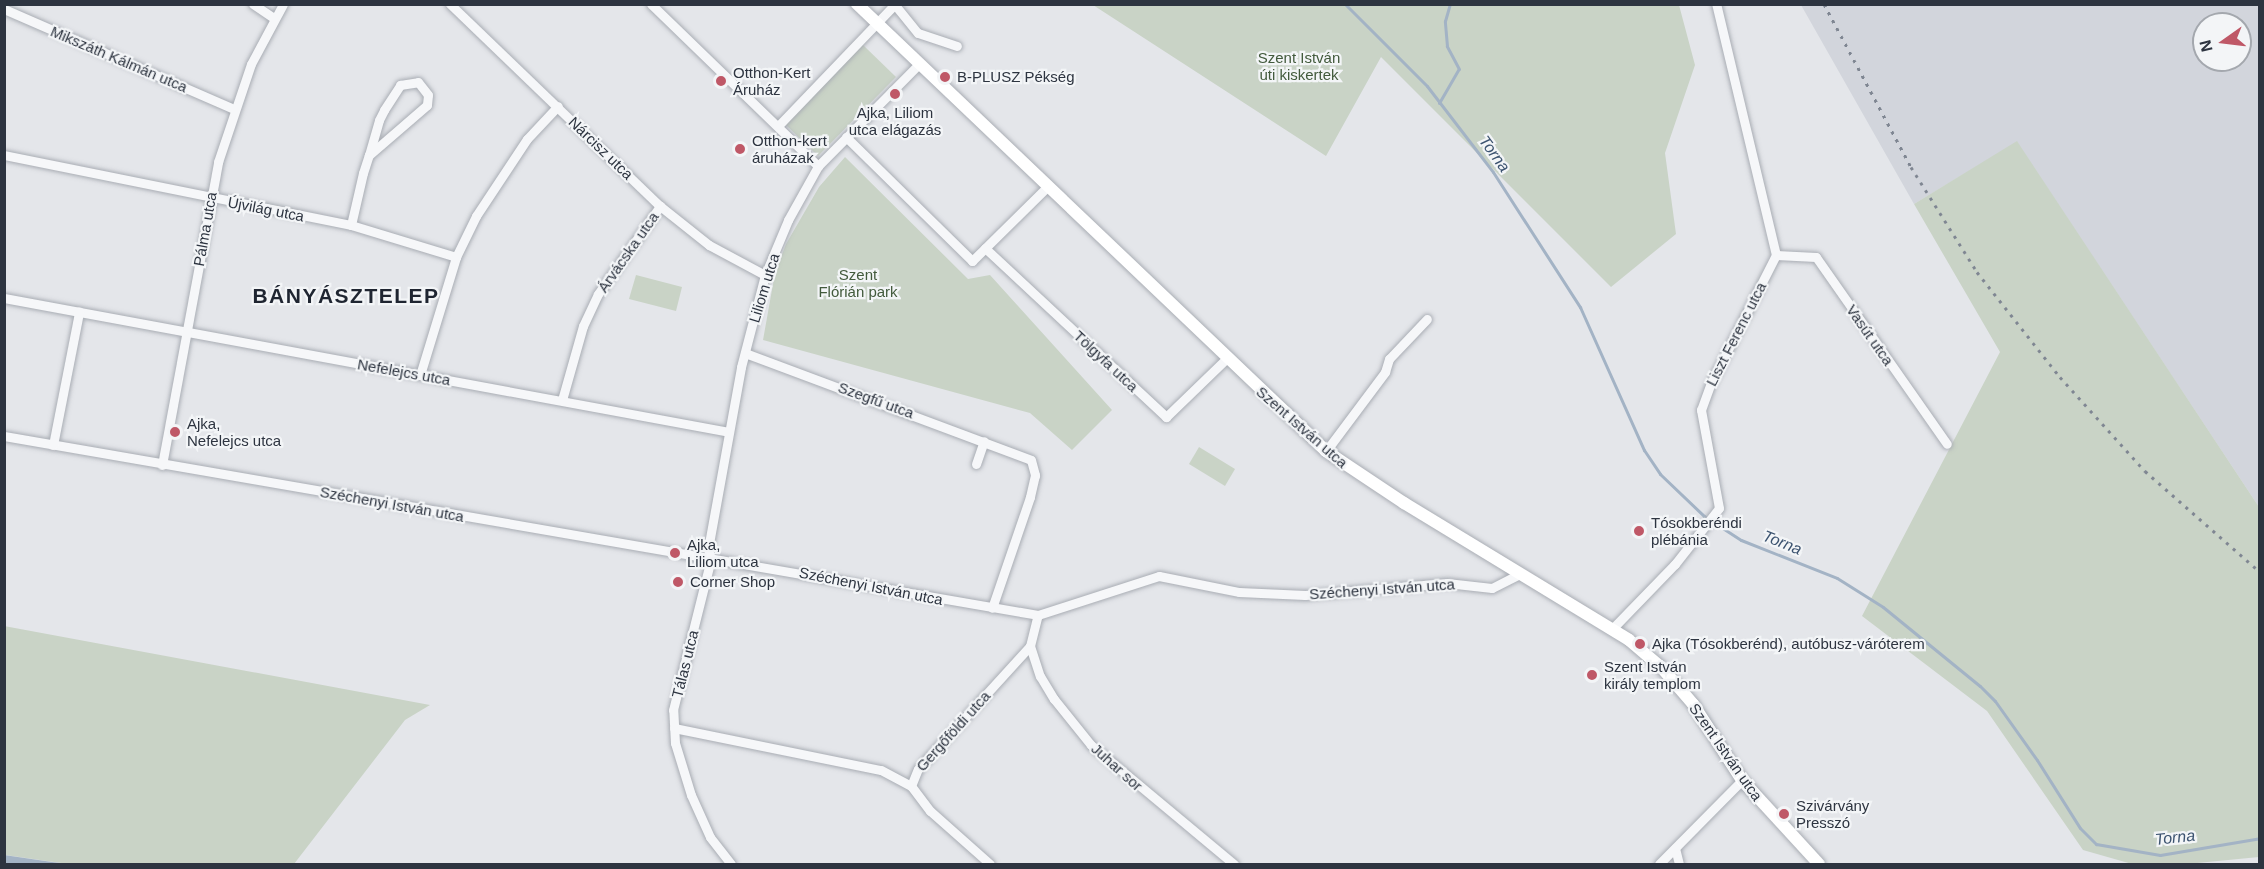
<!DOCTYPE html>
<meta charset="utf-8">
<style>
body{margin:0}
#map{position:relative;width:2264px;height:869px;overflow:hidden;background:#e4e6ea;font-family:Helvetica,sans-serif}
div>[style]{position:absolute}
.built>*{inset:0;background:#d2d5dc}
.green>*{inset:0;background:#c9d3c6}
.water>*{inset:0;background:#a3b3c5}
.stream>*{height:3px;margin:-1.5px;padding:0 1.5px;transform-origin:1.5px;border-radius:1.5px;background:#a3b3c5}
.roads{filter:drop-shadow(0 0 2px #a9adb4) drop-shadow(0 0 2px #a9adb4)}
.minor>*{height:9px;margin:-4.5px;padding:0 4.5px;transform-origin:4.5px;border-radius:4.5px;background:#f6f7f9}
.secondary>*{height:12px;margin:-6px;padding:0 6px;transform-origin:6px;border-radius:6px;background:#fff}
.rail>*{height:3px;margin-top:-1.5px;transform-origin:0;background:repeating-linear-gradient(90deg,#7f8692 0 3px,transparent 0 9px)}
.dots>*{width:16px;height:16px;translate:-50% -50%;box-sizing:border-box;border:3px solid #f3f5f7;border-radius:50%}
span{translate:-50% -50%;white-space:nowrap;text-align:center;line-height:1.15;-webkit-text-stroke:4.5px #f3f5f7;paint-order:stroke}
.park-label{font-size:15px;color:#425a3c}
.street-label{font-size:15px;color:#2d3440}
.poi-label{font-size:15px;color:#2d3440}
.left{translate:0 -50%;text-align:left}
.water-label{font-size:16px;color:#3c5370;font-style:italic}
.district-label{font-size:21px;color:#1f2531;font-weight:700;letter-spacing:1.5px}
.frame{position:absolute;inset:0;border:6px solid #2d3440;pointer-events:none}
.north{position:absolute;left:2192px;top:12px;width:60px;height:60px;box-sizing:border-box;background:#f3f5f7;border:2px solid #a4a8ae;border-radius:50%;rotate:256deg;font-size:16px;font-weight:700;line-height:24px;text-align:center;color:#2d3440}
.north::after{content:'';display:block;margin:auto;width:21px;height:27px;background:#bf5867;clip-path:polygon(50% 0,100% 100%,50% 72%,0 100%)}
</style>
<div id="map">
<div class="built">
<div style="clip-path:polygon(evenodd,1801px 5px,2259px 5px,2259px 507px,2017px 142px,1914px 204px,1801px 5px,2204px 24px,2240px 24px,2240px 60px,2204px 60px,2204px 24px)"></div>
</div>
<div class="green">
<div style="clip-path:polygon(1093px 5px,1679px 5px,1695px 65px,1665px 153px,1676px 234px,1611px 287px,1381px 57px,1326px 156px)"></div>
<div style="clip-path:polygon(862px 44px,896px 77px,818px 156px,785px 124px)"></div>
<div style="clip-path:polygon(2017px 141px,2259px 507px,2259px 857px,2187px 864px,2132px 864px,2083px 850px,1987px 711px,1862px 616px,2000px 352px,1914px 204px)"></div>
<div style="clip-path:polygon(845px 157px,968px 279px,990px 275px,1112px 410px,1072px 450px,1030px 413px,763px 340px,775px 273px,786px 244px,819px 187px)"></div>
<div style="clip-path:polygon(636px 275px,682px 287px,676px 311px,629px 299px)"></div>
<div style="clip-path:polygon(1199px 447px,1235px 469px,1225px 486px,1189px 464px)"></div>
<div style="clip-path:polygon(4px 626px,430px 705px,405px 720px,294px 864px,68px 864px,5px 855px)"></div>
</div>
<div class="water">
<div style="clip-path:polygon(4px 855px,52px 862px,68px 864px,5px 864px)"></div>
</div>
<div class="stream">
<div style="left:1345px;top:4px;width:116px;rotate:45deg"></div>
<div style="left:1427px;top:86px;width:108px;rotate:52.5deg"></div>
<div style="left:1493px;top:172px;width:161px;rotate:57.2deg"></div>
<div style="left:1580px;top:307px;width:157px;rotate:65.9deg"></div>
<div style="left:1644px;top:450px;width:29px;rotate:56deg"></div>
<div style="left:1660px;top:474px;width:61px;rotate:43.7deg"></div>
<div style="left:1704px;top:516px;width:44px;rotate:33deg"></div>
<div style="left:1741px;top:540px;width:103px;rotate:21.6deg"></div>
<div style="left:1837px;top:578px;width:54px;rotate:32.2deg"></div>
<div style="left:1883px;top:607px;width:125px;rotate:39.2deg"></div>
<div style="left:1980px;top:686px;width:21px;rotate:45deg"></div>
<div style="left:1995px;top:701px;width:72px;rotate:54.6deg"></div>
<div style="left:2037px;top:760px;width:80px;rotate:57.7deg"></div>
<div style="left:2080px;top:828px;width:23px;rotate:45deg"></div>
<div style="left:2096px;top:844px;width:65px;rotate:9.8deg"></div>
<div style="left:2160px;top:855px;width:101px;rotate:-9.6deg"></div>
<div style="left:1439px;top:103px;width:39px;rotate:-60deg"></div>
<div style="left:1459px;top:69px;width:26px;rotate:-118deg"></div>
<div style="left:1447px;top:46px;width:25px;rotate:-95deg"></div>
<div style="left:1445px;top:21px;width:18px;rotate:-74deg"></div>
</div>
<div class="roads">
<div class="minor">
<div style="left:253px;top:4px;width:25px;rotate:34deg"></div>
<div style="left:450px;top:4px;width:291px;rotate:43.9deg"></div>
<div style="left:660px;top:206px;width:63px;rotate:38.5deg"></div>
<div style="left:709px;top:245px;width:64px;rotate:28.2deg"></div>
<div style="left:651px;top:4px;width:233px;rotate:44.1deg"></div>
<div style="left:895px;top:5px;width:36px;rotate:51deg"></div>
<div style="left:918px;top:33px;width:41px;rotate:18.4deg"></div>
<div style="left:4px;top:9px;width:251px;rotate:23.5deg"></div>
<div style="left:778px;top:126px;width:169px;rotate:-46.2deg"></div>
<div style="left:846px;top:137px;width:177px;rotate:44.5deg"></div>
<div style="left:972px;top:261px;width:105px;rotate:-44.6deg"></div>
<div style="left:4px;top:155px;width:354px;rotate:11.4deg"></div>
<div style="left:351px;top:225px;width:110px;rotate:16.9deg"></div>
<div style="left:351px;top:225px;width:53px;rotate:-77deg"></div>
<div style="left:363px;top:173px;width:19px;rotate:-72deg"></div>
<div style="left:369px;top:155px;width:36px;rotate:-74deg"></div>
<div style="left:379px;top:120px;width:11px;rotate:-63deg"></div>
<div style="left:384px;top:110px;width:30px;rotate:-57deg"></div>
<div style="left:400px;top:85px;width:18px;rotate:-9deg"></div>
<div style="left:418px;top:82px;width:16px;rotate:52deg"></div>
<div style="left:428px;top:95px;width:10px;rotate:96deg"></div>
<div style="left:427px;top:105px;width:77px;rotate:139.2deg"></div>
<div style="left:985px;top:248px;width:248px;rotate:43deg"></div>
<div style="left:1166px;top:417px;width:83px;rotate:-44deg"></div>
<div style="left:1776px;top:255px;width:40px;rotate:2.9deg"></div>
<div style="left:1816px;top:257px;width:228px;rotate:55deg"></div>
<div style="left:4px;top:298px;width:737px;rotate:10.47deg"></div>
<div style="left:745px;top:353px;width:305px;rotate:20.5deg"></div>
<div style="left:1031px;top:460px;width:16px;rotate:75deg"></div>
<div style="left:1035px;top:475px;width:23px;rotate:103deg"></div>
<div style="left:1030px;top:497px;width:117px;rotate:108.9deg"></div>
<div style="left:420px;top:375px;width:123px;rotate:-73deg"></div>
<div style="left:456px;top:257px;width:46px;rotate:-64deg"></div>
<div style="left:476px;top:216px;width:92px;rotate:-56.5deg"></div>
<div style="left:527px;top:139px;width:45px;rotate:-46.8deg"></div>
<div style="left:562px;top:400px;width:77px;rotate:-74.2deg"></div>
<div style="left:583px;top:326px;width:35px;rotate:-65deg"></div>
<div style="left:598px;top:294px;width:108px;rotate:-54.8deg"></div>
<div style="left:4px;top:436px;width:1049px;rotate:9.82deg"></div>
<div style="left:1038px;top:615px;width:127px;rotate:-17.9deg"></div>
<div style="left:1159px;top:576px;width:82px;rotate:11.3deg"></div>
<div style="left:1239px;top:592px;width:66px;rotate:2.6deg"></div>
<div style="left:1305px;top:595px;width:143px;rotate:-4.8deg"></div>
<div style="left:1447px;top:583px;width:45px;rotate:6.3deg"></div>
<div style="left:1492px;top:588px;width:30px;rotate:-27deg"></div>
<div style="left:53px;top:445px;width:136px;rotate:-78.9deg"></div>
<div style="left:1326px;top:451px;width:99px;rotate:-53.2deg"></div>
<div style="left:1385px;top:372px;width:14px;rotate:-73deg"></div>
<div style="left:1389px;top:359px;width:55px;rotate:-46.5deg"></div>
<div style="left:976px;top:464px;width:24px;rotate:-71deg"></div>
<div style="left:162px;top:465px;width:308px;rotate:-79.5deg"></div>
<div style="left:218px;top:162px;width:103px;rotate:-71.4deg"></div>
<div style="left:251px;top:64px;width:68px;rotate:-61.9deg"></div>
<div style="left:1611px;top:630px;width:92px;rotate:-45.9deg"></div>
<div style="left:1675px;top:564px;width:71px;rotate:-51.8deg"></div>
<div style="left:1719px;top:508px;width:100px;rotate:-100.4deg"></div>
<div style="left:1701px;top:410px;width:29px;rotate:-70deg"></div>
<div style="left:1711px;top:383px;width:144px;rotate:-63.1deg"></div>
<div style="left:1776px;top:255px;width:258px;rotate:-103.4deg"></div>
<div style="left:1030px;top:646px;width:32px;rotate:72deg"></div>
<div style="left:1040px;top:676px;width:27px;rotate:59deg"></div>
<div style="left:1054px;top:699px;width:59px;rotate:51.2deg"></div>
<div style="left:1091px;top:745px;width:186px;rotate:39.8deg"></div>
<div style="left:674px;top:728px;width:211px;rotate:11.5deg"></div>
<div style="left:881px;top:770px;width:34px;rotate:28deg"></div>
<div style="left:1675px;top:848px;width:16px;rotate:76deg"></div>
<div style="left:731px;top:864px;width:34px;rotate:-128deg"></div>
<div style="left:710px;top:837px;width:46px;rotate:-114.3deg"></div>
<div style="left:691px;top:795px;width:54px;rotate:-107.1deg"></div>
<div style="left:675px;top:743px;width:33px;rotate:-93deg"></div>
<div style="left:673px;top:710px;width:156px;rotate:-75.9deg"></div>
<div style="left:711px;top:559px;width:10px;rotate:-107deg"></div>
<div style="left:708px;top:549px;width:185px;rotate:-79.7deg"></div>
<div style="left:741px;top:367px;width:95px;rotate:-75.4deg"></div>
<div style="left:765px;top:275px;width:60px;rotate:-67.3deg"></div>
<div style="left:788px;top:220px;width:62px;rotate:-60.9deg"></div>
<div style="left:818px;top:166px;width:144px;rotate:-45.3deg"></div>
<div style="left:990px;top:864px;width:80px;rotate:-138.5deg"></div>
<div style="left:930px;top:811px;width:31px;rotate:-127deg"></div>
<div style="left:911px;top:786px;width:18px;rotate:-68deg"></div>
<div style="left:918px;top:769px;width:166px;rotate:-47.7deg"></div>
<div style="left:1030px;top:646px;width:32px;rotate:-76deg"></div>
<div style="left:1659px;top:864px;width:118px;rotate:-45.3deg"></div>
</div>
<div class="secondary">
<div style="left:857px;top:4px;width:648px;rotate:43.62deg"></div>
<div style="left:1326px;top:451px;width:94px;rotate:33.7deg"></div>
<div style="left:1404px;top:503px;width:263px;rotate:31.3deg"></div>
<div style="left:1629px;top:640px;width:43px;rotate:40.3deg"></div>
<div style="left:1662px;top:668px;width:48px;rotate:49.3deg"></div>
<div style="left:1693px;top:704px;width:90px;rotate:57.2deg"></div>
<div style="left:1742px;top:780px;width:114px;rotate:47.5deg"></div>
</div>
</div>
<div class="rail">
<div style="left:1824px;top:4px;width:185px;rotate:61.9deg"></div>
<div style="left:1911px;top:167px;width:124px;rotate:57.8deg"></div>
<div style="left:1977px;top:272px;width:134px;rotate:51.7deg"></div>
<div style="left:2060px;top:377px;width:127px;rotate:47.9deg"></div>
<div style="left:2145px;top:471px;width:153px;rotate:41.3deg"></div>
</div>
<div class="dots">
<div style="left:945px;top:77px;background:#bf5867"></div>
<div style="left:721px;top:81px;background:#bf5867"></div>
<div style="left:895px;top:94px;background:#bf5867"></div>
<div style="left:740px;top:149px;background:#bf5867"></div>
<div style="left:175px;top:432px;background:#bf5867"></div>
<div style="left:1639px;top:531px;background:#bf5867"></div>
<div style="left:675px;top:553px;background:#bf5867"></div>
<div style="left:678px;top:582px;background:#bf5867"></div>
<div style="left:1640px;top:644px;background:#bf5867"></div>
<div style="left:1592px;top:675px;background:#bf5867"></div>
<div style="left:1784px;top:814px;background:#bf5867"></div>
</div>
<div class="park-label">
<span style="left:1299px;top:66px">Szent István<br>úti kiskertek</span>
<span style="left:858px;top:283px">Szent<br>Flórián park</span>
</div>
<div class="street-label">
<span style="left:119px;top:59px;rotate:23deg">Mikszáth Kálmán utca</span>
<span style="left:601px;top:148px;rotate:44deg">Nárcisz utca</span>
<span style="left:266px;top:209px;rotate:11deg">Újvilág utca</span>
<span style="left:205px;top:229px;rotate:-80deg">Pálma utca</span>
<span style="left:628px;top:252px;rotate:-55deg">Árvácska utca</span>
<span style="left:764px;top:288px;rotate:-73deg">Liliom utca</span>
<span style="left:1736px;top:334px;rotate:-63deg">Liszt Ferenc utca</span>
<span style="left:1870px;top:335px;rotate:55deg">Vasút utca</span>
<span style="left:1106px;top:361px;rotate:43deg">Tölgyfa utca</span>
<span style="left:404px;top:372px;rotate:10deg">Nefelejcs utca</span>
<span style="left:876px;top:400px;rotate:20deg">Szegfű utca</span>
<span style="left:1302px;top:427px;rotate:41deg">Szent István utca</span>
<span style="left:392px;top:504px;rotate:10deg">Széchenyi István utca</span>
<span style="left:871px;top:586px;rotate:11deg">Széchenyi István utca</span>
<span style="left:1382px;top:589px;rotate:-4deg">Széchenyi István utca</span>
<span style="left:685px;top:664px;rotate:-76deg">Tálas utca</span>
<span style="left:953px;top:731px;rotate:-48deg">Gergőföldi utca</span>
<span style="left:1726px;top:752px;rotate:55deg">Szent István utca</span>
<span style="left:1117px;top:767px;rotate:42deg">Juhar sor</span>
</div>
<div class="poi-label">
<span class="left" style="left:733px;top:81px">Otthon-Kert<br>Áruház</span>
<span class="left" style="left:957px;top:77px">B-PLUSZ Pékség</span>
<span style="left:895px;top:121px">Ajka, Liliom<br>utca elágazás</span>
<span class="left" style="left:752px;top:149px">Otthon-kert<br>áruházak</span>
<span class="left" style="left:187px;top:432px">Ajka,<br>Nefelejcs utca</span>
<span class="left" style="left:1651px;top:531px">Tósokberéndi<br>plébánia</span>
<span class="left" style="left:687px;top:553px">Ajka,<br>Liliom utca</span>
<span class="left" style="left:690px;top:582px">Corner Shop</span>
<span class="left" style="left:1652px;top:644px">Ajka (Tósokberénd), autóbusz-váróterem</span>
<span class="left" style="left:1604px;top:675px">Szent István<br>király templom</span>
<span class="left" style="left:1796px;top:814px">Szivárvány<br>Presszó</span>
</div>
<div class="water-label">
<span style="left:1494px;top:154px;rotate:54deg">Torna</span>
<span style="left:1782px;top:543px;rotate:22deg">Torna</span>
<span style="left:2175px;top:838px;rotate:-6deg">Torna</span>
</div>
<div class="district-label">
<span style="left:346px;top:296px">BÁNYÁSZTELEP</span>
</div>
<div class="frame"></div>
<div class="north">N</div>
</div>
